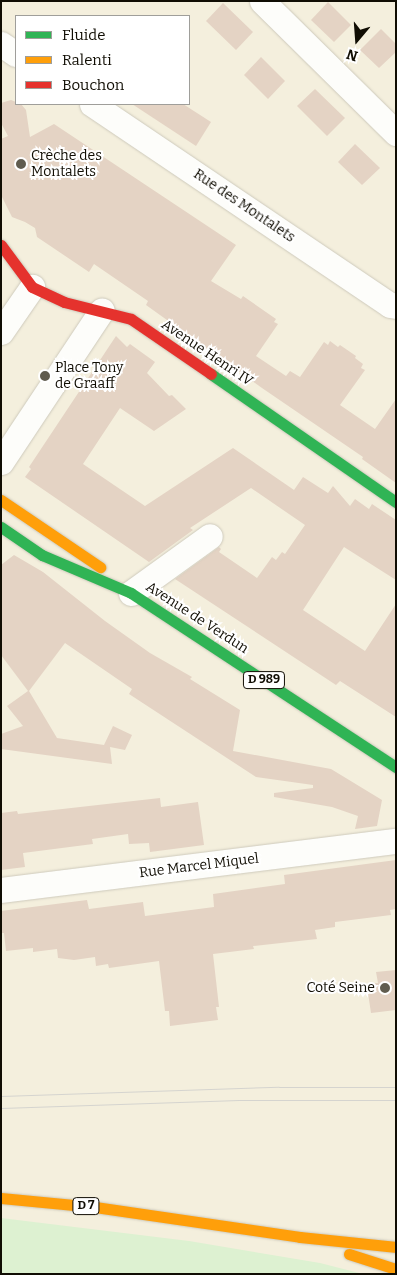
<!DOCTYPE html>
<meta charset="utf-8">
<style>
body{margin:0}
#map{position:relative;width:397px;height:1275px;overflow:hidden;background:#f4efdd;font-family:Bitter,serif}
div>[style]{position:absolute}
.green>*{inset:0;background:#ddf1d1}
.building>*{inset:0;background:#e4d3c4}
.roads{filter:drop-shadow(0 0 1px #cecabc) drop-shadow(0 0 1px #cecabc)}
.street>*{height:25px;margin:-12.5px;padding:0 12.5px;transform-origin:12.5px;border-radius:12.5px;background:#fdfdfa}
.fast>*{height:11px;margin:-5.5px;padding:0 5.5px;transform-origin:5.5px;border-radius:5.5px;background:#30b455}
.slow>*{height:11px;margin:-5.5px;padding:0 5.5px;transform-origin:5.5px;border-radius:5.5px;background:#ff9f0a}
.jam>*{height:11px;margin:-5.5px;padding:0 5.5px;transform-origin:5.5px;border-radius:5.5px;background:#e5322d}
.tram>*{height:1px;margin:-0.5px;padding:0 0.5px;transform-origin:0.5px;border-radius:0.5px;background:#d5d4cf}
.dots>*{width:14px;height:14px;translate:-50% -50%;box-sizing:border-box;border:2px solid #fff;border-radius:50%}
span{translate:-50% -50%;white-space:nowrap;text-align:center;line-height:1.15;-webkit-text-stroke:4px #fff;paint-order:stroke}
.shield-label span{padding:1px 4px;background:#fff;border:1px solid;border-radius:4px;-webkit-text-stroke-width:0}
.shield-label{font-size:12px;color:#100d03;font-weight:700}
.poi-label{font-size:14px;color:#100d03}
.left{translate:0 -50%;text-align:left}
.right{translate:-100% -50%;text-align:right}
.street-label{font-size:14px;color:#100d03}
.frame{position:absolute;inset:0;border:2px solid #100d03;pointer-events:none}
.legend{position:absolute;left:15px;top:15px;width:175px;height:90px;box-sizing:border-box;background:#fff;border:1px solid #9f9e9a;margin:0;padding:6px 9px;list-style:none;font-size:15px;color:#100d03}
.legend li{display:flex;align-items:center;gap:10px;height:25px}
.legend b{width:25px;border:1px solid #9f9e9a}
.north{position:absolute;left:332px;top:15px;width:50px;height:50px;-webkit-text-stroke:4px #fff;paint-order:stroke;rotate:198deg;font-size:14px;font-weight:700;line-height:20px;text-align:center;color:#100d03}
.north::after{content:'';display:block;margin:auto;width:18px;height:22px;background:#100d03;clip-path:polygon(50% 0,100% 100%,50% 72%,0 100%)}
</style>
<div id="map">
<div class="green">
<div style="clip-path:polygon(1px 1218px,189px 1241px,320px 1263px,363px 1274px,1px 1274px)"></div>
</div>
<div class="building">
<div style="clip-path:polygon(328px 2px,351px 25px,334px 42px,311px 20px)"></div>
<div style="clip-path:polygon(223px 3px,253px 32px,236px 50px,206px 21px)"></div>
<div style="clip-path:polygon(381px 29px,396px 44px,396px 52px,379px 68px,360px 50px)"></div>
<div style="clip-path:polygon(261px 57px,285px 81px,268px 99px,244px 75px)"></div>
<div style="clip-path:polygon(315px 89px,345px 118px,327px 136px,297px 106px)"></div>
<div style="clip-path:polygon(11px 100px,21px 104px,26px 110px,30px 137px,54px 124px,236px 245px,211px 281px,241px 299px,243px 296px,276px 319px,274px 322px,278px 324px,256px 356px,286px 376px,290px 371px,300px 377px,324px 342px,328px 345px,330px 341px,338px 347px,340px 345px,356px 356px,355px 358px,363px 364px,361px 368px,365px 370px,340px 405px,375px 429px,396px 399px,396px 483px,362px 459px,363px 457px,262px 388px,146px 305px,148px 301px,94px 264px,89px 272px,37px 237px,35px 228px,25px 222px,12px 217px,1px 195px,1px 139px,8px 136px,1px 123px,1px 103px)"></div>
<div style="clip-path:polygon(132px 104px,183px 104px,211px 122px,196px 146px)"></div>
<div style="clip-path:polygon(355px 144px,380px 168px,362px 185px,338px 162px)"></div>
<div style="clip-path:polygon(116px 336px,127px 347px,130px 344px,155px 362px,147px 373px,169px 396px,172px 395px,186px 409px,154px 431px,120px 408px,83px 464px,145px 506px,233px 448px,294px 490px,303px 477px,328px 493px,333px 486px,350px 506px,355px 499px,369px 509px,372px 504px,396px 520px,396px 580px,344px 547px,303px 610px,365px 651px,396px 604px,396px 717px,340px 681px,336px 685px,175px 579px,219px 547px,221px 549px,219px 552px,257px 578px,272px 557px,276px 560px,282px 552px,285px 554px,305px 525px,251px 488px,190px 528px,193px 530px,149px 562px,25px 477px,31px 469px,29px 467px)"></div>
<div style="clip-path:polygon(14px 555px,43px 572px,105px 621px,150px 653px,192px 677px,190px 679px,240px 710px,233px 751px,331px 769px,382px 800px,377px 826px,355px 829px,358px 816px,332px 807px,274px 797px,274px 793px,313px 788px,313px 785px,256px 777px,129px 694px,132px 689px,65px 643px,29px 691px,57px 738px,104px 745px,113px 726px,132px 735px,125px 750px,110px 747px,112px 764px,1px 749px,1px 734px,23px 726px,7px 706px,28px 691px,1px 655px,1px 565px)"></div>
<div style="clip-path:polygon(160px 798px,161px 807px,198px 802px,204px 845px,150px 852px,149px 843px,129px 844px,128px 834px,92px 839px,93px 844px,23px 853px,25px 867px,1px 870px,1px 813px,17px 811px,18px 814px)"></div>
<div style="clip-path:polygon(396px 860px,396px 909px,390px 910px,391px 915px,335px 922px,335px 927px,315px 930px,317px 939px,253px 946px,254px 949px,213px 954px,219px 1007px,216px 1007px,218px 1020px,170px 1026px,169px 1011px,165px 1011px,159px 961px,109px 968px,108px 964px,96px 966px,95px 957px,74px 960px,58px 958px,57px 949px,33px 952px,33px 948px,6px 951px,4px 933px,1px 933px,1px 911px,87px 900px,89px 909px,143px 902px,145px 916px,214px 907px,213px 894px,285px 884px,284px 875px)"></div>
<div style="clip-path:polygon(396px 970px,396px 1010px,371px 1013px,368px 993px,376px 992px,374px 983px,378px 983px,376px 972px)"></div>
</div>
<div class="roads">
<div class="street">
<div style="left:262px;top:1px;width:188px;rotate:44.6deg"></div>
<div style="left:1px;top:44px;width:18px;rotate:34deg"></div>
<div style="left:92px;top:104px;width:359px;rotate:34deg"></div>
<div style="left:390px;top:305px;width:6px;rotate:9deg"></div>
<div style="left:1px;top:332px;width:55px;rotate:-55.4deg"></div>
<div style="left:1px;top:462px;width:182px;rotate:-56.4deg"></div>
<div style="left:131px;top:593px;width:97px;rotate:-35.8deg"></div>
<div style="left:1px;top:890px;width:398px;rotate:-7.1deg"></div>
</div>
<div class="fast">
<div style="left:211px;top:374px;width:225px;rotate:34.7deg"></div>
<div style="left:1px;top:527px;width:50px;rotate:34.3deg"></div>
<div style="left:42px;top:555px;width:97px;rotate:23.1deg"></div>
<div style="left:131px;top:593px;width:317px;rotate:33.3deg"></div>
</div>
<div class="slow">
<div style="left:1px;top:500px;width:120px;rotate:34.1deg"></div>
<div style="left:1px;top:1198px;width:94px;rotate:5.5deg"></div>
<div style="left:95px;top:1207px;width:207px;rotate:8.3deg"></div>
<div style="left:300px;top:1237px;width:97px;rotate:5.9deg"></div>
<div style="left:349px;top:1254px;width:49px;rotate:17.7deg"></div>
</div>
<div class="jam">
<div style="left:1px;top:245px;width:52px;rotate:53.6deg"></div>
<div style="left:32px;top:287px;width:35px;rotate:25deg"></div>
<div style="left:64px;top:302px;width:69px;rotate:14.2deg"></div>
<div style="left:131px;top:319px;width:97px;rotate:34.5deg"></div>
</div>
</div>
<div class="tram">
<div style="left:1px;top:1096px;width:278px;rotate:-1.9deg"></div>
<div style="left:279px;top:1087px;width:117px"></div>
<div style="left:1px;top:1108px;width:238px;rotate:-1.9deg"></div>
<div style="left:239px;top:1100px;width:157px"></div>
</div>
<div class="dots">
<div style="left:21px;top:164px;background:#605c4f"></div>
<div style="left:45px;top:376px;background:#605c4f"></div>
<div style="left:385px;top:988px;background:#605c4f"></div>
</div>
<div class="shield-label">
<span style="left:264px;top:680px">D 989</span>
<span style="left:86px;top:1206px">D 7</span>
</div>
<div class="poi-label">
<span class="left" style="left:31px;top:164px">Crèche des<br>Montalets</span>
<span class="left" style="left:55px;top:376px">Place Tony<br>de Graaff</span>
<span class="right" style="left:375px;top:988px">Coté Seine</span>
</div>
<div class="street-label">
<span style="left:244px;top:206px;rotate:34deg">Rue des Montalets</span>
<span style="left:207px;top:353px;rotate:34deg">Avenue Henri IV</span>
<span style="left:197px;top:618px;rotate:33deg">Avenue de Verdun</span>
<span style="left:199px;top:866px;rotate:-7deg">Rue Marcel Miquel</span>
</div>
<div class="frame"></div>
<ul class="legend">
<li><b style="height:6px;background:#30b455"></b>Fluide</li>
<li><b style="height:6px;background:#ff9f0a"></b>Ralenti</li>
<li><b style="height:6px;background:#e5322d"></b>Bouchon</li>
</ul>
<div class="north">N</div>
</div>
